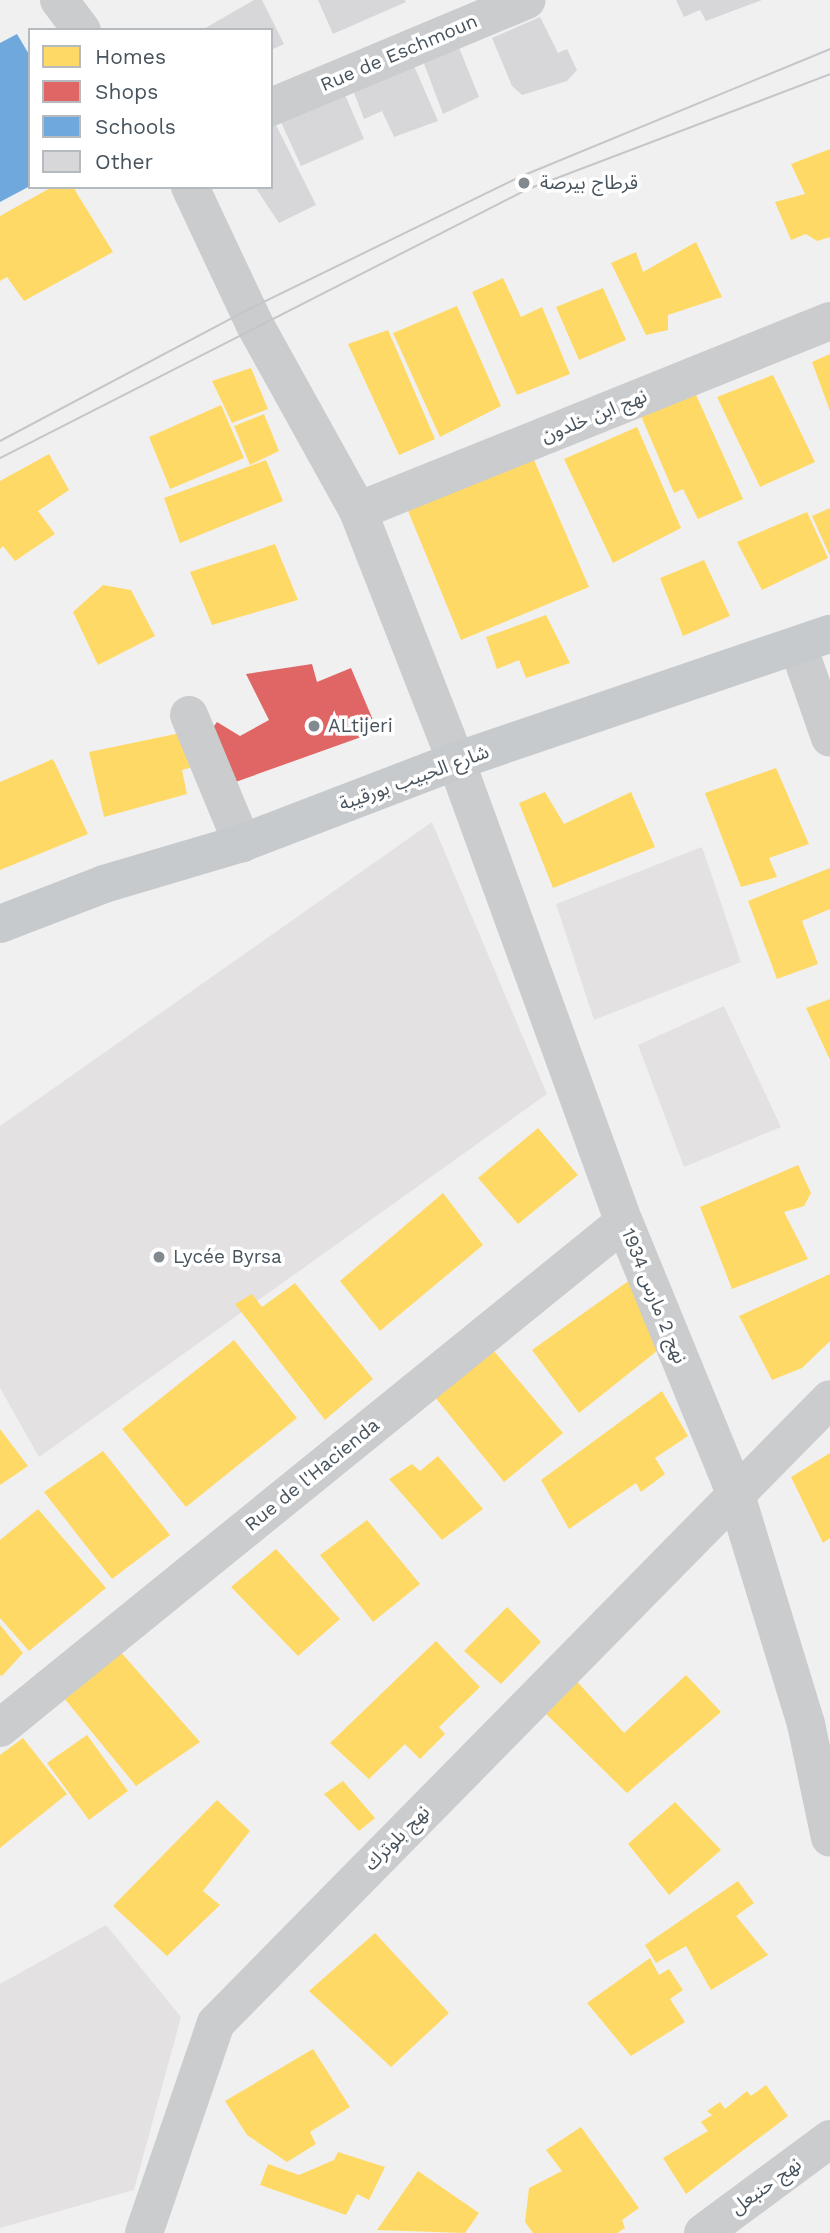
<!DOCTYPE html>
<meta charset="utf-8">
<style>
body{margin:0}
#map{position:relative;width:830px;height:2233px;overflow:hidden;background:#f1f0f0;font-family:"Work Sans","Noto Sans Arabic",sans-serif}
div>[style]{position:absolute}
.education>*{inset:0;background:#e3e1e2}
.homes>*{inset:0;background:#ffd966}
.shops>*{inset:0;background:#e06666}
.schools>*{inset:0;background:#6fa8dc}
.building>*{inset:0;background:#d7d7d9}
.minor>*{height:38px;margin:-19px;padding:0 19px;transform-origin:19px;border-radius:19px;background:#caccce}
.major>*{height:38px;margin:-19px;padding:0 19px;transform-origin:19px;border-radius:19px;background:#c6cacd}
.tram>*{height:2px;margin:-1px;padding:0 1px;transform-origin:1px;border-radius:1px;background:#c5c6c8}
.dots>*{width:19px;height:19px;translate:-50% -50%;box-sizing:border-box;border:4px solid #fff;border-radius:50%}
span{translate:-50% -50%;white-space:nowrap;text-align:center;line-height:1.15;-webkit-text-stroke:7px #fff;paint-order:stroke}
.street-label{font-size:19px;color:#47535d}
.poi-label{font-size:19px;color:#47535d}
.left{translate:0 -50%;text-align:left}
.legend{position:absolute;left:28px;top:28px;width:245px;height:161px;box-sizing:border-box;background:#fff;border:2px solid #b5babe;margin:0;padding:9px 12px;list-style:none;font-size:21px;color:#47535d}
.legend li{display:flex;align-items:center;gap:14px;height:35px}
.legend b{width:35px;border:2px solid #b5babe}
</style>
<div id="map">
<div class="education">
<div style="clip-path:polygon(432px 822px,547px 1094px,39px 1457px,0 1388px,0 1126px)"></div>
<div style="clip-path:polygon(702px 847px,741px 962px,594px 1020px,556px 904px)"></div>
<div style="clip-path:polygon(724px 1006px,781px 1127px,684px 1167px,638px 1045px)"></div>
<div style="clip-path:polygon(106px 1925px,181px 2017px,134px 2190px,0 2228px,0 1984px)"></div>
</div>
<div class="homes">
<div style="clip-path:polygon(830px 149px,830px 237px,817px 241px,806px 234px,791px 240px,775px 202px,805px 194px,791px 164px)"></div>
<div style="clip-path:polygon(52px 187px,73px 187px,113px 252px,24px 301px,7px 277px,0 281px,0 216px)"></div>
<div style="clip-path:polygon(696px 242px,722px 297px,668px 315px,668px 330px,646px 335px,611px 263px,636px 252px,643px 272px)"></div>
<div style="clip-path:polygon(503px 278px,521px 317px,542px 307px,570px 374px,517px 395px,472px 292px)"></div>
<div style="clip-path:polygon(603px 288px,626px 340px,579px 360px,556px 307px)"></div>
<div style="clip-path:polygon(457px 306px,501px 406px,440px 437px,393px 333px)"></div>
<div style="clip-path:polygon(388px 330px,435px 439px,399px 455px,348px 344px)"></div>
<div style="clip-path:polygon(830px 354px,830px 411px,812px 362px)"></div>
<div style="clip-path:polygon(251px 368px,268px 409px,232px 423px,212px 381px)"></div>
<div style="clip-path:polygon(773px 375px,815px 462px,760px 487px,717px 397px)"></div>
<div style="clip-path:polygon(692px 386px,743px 499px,698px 519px,683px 489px,674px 493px,638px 409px)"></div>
<div style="clip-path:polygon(221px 405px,244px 458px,170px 489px,149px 437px)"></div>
<div style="clip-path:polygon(264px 414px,279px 451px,250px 465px,234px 426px)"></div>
<div style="clip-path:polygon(637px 427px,681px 528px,613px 563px,564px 459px)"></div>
<div style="clip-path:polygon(49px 454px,69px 490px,38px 511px,55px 534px,15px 561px,3px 546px,0 549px,0 481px)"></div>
<div style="clip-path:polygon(266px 460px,283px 501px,180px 543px,164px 498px)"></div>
<div style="clip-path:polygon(534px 460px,589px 587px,461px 640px,406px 506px)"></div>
<div style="clip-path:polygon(830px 508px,830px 556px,812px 516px)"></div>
<div style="clip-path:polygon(807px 512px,828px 558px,762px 590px,737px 542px)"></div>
<div style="clip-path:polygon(275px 544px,298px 600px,212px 625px,190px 572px)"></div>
<div style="clip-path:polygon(704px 560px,730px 616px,683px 636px,660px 578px)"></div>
<div style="clip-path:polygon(103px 585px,131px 590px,155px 636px,98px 665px,73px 612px)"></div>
<div style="clip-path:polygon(546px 615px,570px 663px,526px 678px,519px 660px,497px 669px,486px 637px)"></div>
<div style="clip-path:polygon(190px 731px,201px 765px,182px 770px,187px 794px,104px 817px,89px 752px)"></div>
<div style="clip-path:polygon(53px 759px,88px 834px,0 870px,0 782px)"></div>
<div style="clip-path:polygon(776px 768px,809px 844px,769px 858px,777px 877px,741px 887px,705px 793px)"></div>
<div style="clip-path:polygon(545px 792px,564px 824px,631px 792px,655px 847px,553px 888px,519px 803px)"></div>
<div style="clip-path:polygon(830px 868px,830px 909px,802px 921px,818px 964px,777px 979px,748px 901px)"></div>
<div style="clip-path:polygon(830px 999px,830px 1060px,806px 1008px)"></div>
<div style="clip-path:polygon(538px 1128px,578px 1175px,518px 1224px,478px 1178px)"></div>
<div style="clip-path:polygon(798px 1165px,811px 1193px,804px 1206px,784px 1212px,808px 1259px,732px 1289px,700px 1207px)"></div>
<div style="clip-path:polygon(443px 1193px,483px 1245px,380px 1331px,340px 1281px)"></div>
<div style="clip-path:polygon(830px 1274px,830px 1341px,802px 1368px,772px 1380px,739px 1316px)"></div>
<div style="clip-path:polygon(634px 1277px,662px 1347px,579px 1413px,532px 1350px)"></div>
<div style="clip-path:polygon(295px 1283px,373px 1379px,325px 1420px,235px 1304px,252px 1294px,262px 1307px)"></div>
<div style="clip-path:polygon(234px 1340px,297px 1418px,186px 1507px,122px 1429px)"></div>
<div style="clip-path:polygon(494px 1351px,563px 1433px,504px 1482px,434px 1396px)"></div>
<div style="clip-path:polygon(662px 1391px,688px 1436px,655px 1458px,665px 1474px,641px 1492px,636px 1483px,569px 1529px,541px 1480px)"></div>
<div style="clip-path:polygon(0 1429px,28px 1466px,0 1485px)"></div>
<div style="clip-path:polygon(103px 1451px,170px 1535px,112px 1579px,44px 1492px)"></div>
<div style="clip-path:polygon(830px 1453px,830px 1538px,823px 1543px,791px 1477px)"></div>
<div style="clip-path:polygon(438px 1456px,483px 1509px,442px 1540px,389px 1479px,412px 1464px,420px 1471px)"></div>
<div style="clip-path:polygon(38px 1509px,106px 1588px,29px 1651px,0 1618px,0 1540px)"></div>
<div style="clip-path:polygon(367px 1520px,420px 1584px,373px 1622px,320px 1555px)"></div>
<div style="clip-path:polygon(276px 1549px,340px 1619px,298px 1656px,231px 1587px)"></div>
<div style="clip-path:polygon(507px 1607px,541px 1642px,501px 1684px,464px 1651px)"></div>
<div style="clip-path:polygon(0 1625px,23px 1653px,2px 1676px,0 1675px)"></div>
<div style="clip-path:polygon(436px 1641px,480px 1687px,439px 1727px,445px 1734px,420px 1759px,405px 1744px,369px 1779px,330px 1743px)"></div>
<div style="clip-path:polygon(118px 1649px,200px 1742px,136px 1786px,59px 1692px)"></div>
<div style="clip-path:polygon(686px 1675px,721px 1712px,627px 1793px,541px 1709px,572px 1676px,624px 1733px)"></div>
<div style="clip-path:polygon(87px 1735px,128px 1791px,89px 1820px,47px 1763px)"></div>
<div style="clip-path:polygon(23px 1738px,67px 1794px,0 1848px,0 1755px)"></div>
<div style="clip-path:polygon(343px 1781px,375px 1818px,359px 1831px,324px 1794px)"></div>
<div style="clip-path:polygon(217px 1800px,250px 1831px,203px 1891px,220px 1905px,167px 1956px,113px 1906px)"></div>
<div style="clip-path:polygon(675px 1802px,721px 1850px,669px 1895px,628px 1844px)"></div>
<div style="clip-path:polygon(738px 1881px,754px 1903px,736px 1916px,768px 1955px,711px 1990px,686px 1946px,656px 1963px,645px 1945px)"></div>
<div style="clip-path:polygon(375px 1933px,449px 2013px,391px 2067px,309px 1991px)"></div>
<div style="clip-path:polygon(650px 1958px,659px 1975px,669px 1969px,683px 1990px,670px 1999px,685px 2022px,631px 2056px,587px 2003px)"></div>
<div style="clip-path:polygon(313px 2049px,350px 2107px,310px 2132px,316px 2144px,287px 2162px,247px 2135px,225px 2101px)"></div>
<div style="clip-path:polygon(766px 2085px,788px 2116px,686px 2194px,663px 2158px,708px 2131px,701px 2122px,712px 2115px,707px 2111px,720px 2102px,725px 2109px,747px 2091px,751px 2096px)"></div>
<div style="clip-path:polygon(581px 2127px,639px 2208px,622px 2220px,625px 2228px,617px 2233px,533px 2233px,525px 2222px,529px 2188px,562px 2171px,546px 2150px)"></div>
<div style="clip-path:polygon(338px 2152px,385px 2167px,369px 2200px,357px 2194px,346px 2215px,260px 2185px,268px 2164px,299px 2175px,334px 2160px)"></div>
<div style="clip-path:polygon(418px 2171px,479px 2213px,465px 2233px,377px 2230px)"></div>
</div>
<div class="shops">
<div style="clip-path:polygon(312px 664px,317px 682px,351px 668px,373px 720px,364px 736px,227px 785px,211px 730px,217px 722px,240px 736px,269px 720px,246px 674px)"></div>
</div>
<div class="schools">
<div style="clip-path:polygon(17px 34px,30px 56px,30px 186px,0 202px,0 43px)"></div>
</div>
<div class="building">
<div style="clip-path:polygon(254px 0,262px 0,284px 44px,271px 50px,271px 30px,202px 30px)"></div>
<div style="clip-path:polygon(318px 0,405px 0,406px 2px,333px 34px)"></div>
<div style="clip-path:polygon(676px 0,762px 0,706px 21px,700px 10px,684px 17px)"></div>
<div style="clip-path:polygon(540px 17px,558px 53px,567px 49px,577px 70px,567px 81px,522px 95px,512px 86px,492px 38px)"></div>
<div style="clip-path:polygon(458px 45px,479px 97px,443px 114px,423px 61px)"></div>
<div style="clip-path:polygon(411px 59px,438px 121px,394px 137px,382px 111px,364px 119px,351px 85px)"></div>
<div style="clip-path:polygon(345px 95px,364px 139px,301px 166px,281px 122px)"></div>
<div style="clip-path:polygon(275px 123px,316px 205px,279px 223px,255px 187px,271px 187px,271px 125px)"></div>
</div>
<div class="minor">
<div style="left:59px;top:0;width:38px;rotate:53deg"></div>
<div style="left:271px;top:107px;width:277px;rotate:-22.7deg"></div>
<div style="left:190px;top:187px;width:153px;rotate:64.8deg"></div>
<div style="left:255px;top:325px;width:213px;rotate:61deg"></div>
<div style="left:358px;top:511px;width:269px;rotate:68.6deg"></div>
<div style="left:456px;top:761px;width:491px;rotate:70deg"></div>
<div style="left:624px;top:1222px;width:295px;rotate:67.7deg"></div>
<div style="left:736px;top:1495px;width:239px;rotate:73deg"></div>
<div style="left:806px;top:1724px;width:116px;rotate:78.1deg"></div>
<div style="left:358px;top:511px;width:509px;rotate:-21.93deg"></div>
<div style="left:798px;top:646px;width:97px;rotate:70.8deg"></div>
<div style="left:189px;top:715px;width:139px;rotate:67.5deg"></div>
<div style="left:0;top:1728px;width:803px;rotate:-39.04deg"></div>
<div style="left:144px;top:2233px;width:222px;rotate:-71.1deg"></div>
<div style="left:216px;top:2023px;width:875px;rotate:-45.46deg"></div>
<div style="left:703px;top:2233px;width:158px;rotate:-36.5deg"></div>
</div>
<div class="major">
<div style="left:0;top:924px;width:111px;rotate:-21deg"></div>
<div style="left:104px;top:884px;width:144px;rotate:-16.5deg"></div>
<div style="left:242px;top:843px;width:229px;rotate:-21deg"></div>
<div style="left:456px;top:761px;width:395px;rotate:-18.8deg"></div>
</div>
<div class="tram">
<div style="left:0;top:441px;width:280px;rotate:-27.9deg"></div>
<div style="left:247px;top:310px;width:306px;rotate:-26deg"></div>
<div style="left:522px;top:176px;width:333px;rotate:-22.4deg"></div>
<div style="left:0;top:458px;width:593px;rotate:-27deg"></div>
<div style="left:528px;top:189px;width:323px;rotate:-20.8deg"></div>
</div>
<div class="dots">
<div style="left:524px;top:183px;background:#828a90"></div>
<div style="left:314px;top:726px;background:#828a90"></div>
<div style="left:159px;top:1257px;background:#828a90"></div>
</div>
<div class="street-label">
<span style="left:399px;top:53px;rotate:-23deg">Rue de Eschmoun</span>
<span style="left:594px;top:416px;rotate:-22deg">نهج ابن خلدون</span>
<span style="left:414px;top:778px;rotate:-20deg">شارع الحبيب بورقيبة</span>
<span style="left:654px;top:1296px;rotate:68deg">نهج 2 مارس 1934</span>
<span style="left:312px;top:1475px;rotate:-39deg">Rue de l'Hacienda</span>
<span style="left:397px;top:1838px;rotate:-45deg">نهج بلوترك</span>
<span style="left:766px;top:2186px;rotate:-36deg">نهج حنبعل</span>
</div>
<div class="poi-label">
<span class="left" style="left:540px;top:183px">قرطاج بيرصة</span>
<span class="left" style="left:328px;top:726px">ALtijeri</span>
<span class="left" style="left:173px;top:1257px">Lycée Byrsa</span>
</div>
<ul class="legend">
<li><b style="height:19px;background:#ffd966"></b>Homes</li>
<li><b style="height:19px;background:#e06666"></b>Shops</li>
<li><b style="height:19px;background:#6fa8dc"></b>Schools</li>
<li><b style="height:19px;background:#d7d7d9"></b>Other</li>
</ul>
</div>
